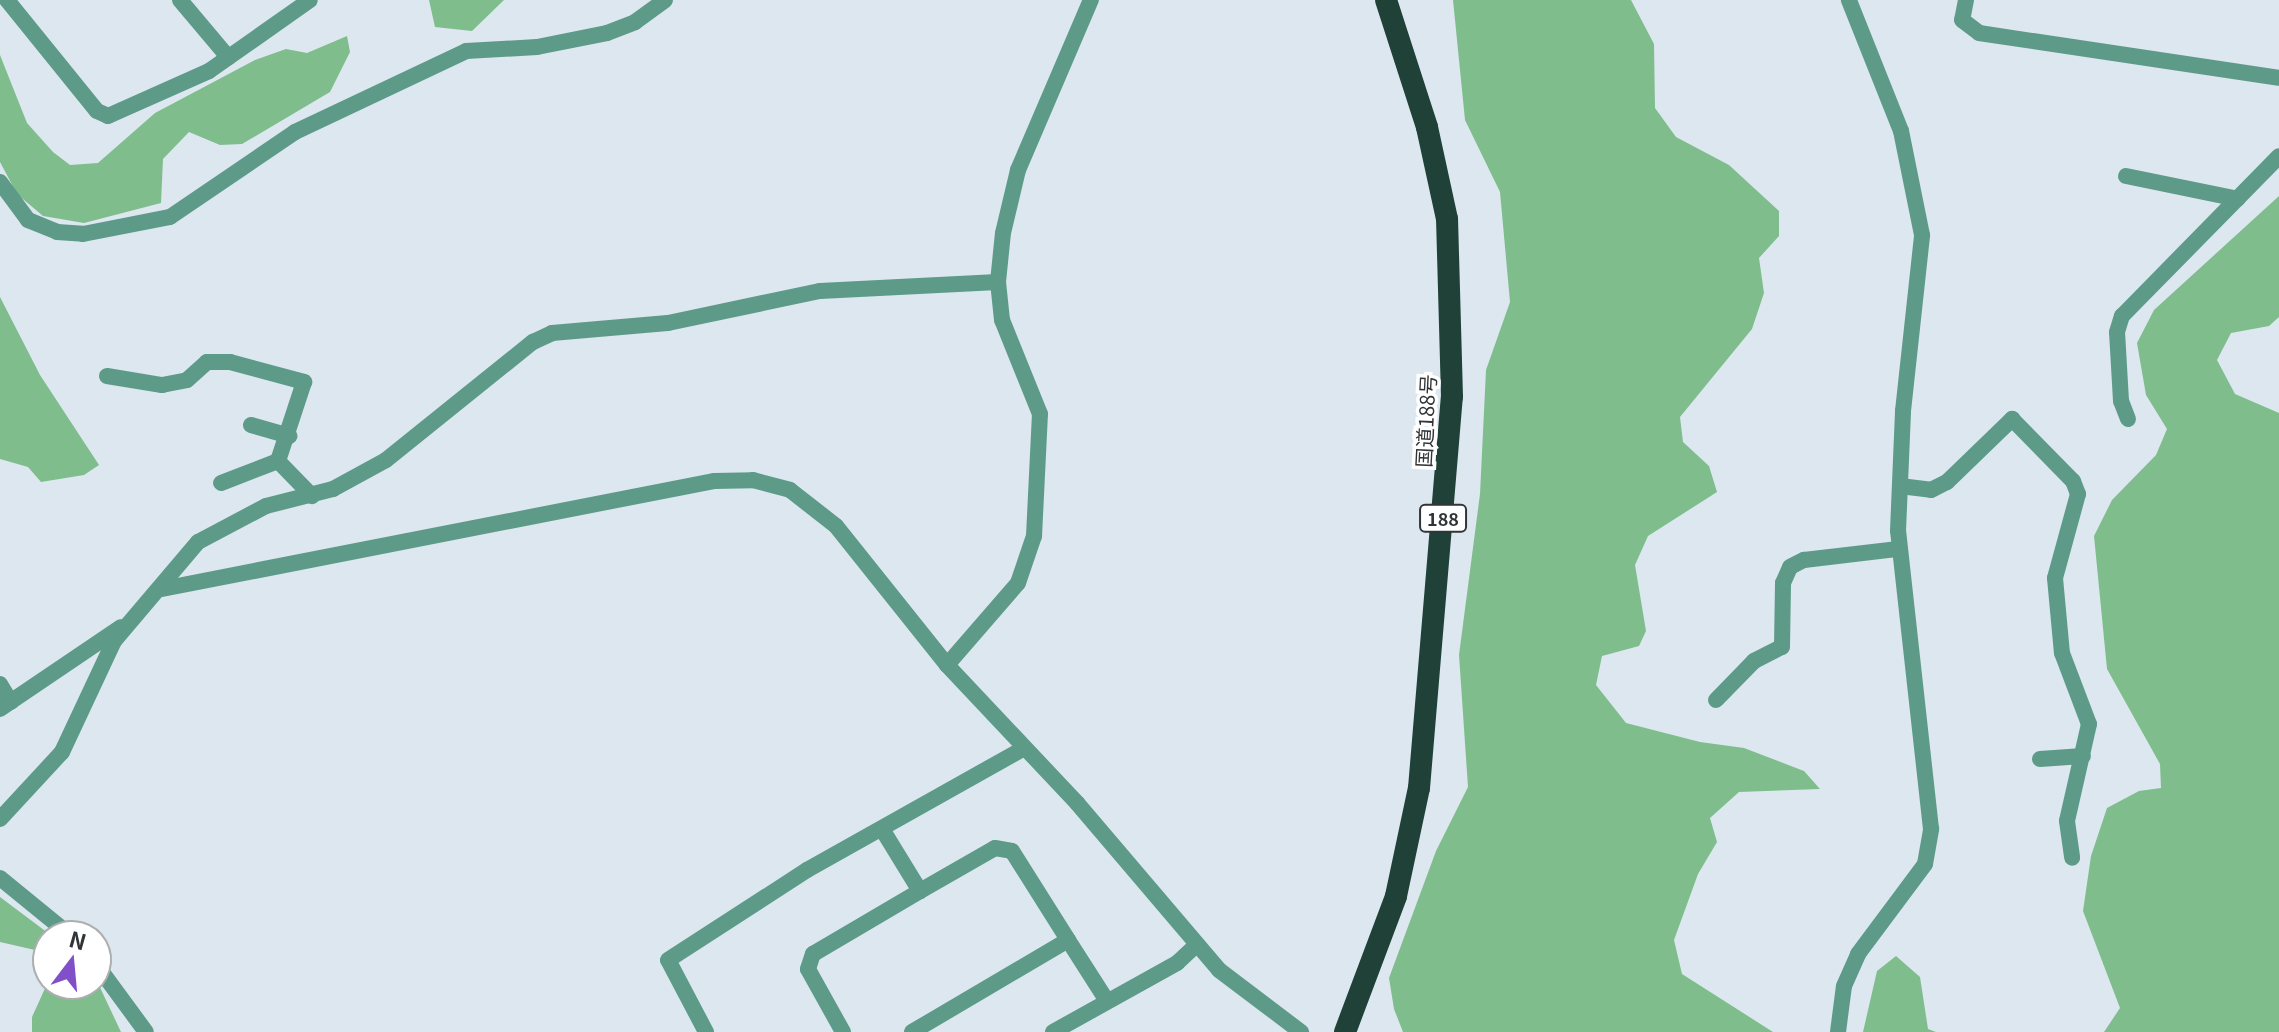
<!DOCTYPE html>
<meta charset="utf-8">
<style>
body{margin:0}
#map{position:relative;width:2279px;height:1032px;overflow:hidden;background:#dce7f0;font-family:Georgia,"Noto Sans JP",serif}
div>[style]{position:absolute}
.forest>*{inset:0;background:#7fbd8d}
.minor>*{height:16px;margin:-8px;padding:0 8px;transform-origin:8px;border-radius:8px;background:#5d9b88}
.tertiary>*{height:16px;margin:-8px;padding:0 8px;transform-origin:8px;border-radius:8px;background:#5d9b88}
.trunk>*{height:22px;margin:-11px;padding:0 11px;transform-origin:11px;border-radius:11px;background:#204138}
span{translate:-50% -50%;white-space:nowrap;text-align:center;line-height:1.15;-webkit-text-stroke:7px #fff;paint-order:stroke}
.shield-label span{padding:2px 6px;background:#fff;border:2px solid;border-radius:6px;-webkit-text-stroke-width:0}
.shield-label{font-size:18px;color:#313538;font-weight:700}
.street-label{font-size:20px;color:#313538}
.north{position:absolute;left:32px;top:920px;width:80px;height:80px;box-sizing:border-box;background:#fff;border:2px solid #adaeaf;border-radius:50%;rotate:16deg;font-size:22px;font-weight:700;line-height:32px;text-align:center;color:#313538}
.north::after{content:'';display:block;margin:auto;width:28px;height:36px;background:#8150c9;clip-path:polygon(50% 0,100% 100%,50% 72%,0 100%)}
</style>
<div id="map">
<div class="forest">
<div style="clip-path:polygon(429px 0,504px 0,472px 31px,435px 27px)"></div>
<div style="clip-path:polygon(1453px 0,1631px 0,1654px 44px,1655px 108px,1676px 137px,1729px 165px,1779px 211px,1779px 236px,1759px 258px,1764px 293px,1752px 329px,1680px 417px,1683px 442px,1709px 466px,1717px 492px,1648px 536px,1635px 565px,1646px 631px,1639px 646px,1602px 656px,1596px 685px,1626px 723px,1700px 742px,1744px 748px,1804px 771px,1820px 789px,1739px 792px,1710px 818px,1717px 842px,1698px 874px,1674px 940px,1682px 974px,1773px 1032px,1403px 1032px,1394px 1009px,1389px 978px,1436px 851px,1468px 787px,1459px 655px,1480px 494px,1486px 370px,1510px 302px,1500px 192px,1465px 120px)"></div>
<div style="clip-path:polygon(347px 36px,350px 52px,330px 92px,242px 144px,220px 145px,189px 132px,163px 159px,161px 203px,84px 223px,43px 216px,17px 194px,0 162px,0 55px,27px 123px,53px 152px,70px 165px,98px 163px,155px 113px,255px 60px,286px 49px,307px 53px)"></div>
<div style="clip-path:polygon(2279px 196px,2279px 317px,2269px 326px,2231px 333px,2217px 360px,2235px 394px,2279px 413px,2279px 1032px,2104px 1032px,2120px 1008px,2083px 911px,2091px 856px,2107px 808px,2139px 791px,2161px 788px,2160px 764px,2107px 669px,2094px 536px,2112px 500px,2156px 455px,2167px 429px,2146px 395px,2137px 343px,2154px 310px)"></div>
<div style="clip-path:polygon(0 297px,40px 375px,99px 465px,84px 475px,41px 482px,28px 467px,0 459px)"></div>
<div style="clip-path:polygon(0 897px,52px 936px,48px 936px,48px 984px,96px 984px,96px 979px,121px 1032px,32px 1032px,32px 1017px,47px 984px,35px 950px,0 942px)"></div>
<div style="clip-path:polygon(1896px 956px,1920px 977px,1928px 1029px,1936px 1032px,1863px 1032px,1877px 971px)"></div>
</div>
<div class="minor">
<div style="left:7px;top:0;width:143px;rotate:51deg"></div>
<div style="left:97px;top:111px;width:12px;rotate:24deg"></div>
<div style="left:108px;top:116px;width:111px;rotate:-24deg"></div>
<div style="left:209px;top:71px;width:123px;rotate:-35.1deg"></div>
<div style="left:180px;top:0;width:75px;rotate:49.9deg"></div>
<div style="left:1966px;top:0;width:20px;rotate:101deg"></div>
<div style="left:1962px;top:20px;width:21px;rotate:37deg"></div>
<div style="left:1979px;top:33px;width:303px;rotate:8.5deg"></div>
<div style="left:2126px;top:176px;width:114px;rotate:11.6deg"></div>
<div style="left:0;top:182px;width:47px;rotate:53.6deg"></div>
<div style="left:28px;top:220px;width:31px;rotate:22deg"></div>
<div style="left:57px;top:232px;width:26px;rotate:4deg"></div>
<div style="left:83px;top:234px;width:89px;rotate:-11.1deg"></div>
<div style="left:170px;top:217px;width:151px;rotate:-34.2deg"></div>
<div style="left:295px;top:132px;width:189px;rotate:-25.3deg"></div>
<div style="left:466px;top:51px;width:71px;rotate:-3.2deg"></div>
<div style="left:537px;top:47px;width:71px;rotate:-11.3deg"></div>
<div style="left:607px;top:33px;width:30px;rotate:-21deg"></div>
<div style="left:635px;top:22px;width:37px;rotate:-36deg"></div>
<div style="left:107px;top:376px;width:56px;rotate:9.3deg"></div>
<div style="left:162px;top:385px;width:25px;rotate:-11deg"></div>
<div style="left:187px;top:380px;width:27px;rotate:-42deg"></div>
<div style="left:207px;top:362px;width:23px"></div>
<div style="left:230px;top:362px;width:77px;rotate:15.1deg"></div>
<div style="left:304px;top:382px;width:83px;rotate:108.2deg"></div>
<div style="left:278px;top:461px;width:61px;rotate:158.9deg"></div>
<div style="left:2128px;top:419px;width:19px;rotate:-111deg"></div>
<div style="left:2121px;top:401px;width:69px;rotate:-93.3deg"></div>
<div style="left:2117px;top:332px;width:17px;rotate:-73deg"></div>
<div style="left:2122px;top:316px;width:224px;rotate:-45.5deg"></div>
<div style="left:251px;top:425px;width:40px;rotate:16deg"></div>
<div style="left:278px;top:461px;width:49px;rotate:45.8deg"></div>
<div style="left:1900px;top:486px;width:31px;rotate:7deg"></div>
<div style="left:1931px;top:490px;width:18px;rotate:-27deg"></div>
<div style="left:1947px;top:482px;width:91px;rotate:-44.1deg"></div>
<div style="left:2012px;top:419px;width:87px;rotate:45.5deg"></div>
<div style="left:2073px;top:481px;width:14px;rotate:69deg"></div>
<div style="left:2078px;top:494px;width:87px;rotate:105.3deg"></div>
<div style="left:2055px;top:578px;width:75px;rotate:84.7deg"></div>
<div style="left:2062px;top:653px;width:76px;rotate:69.2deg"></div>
<div style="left:2089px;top:724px;width:99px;rotate:102.8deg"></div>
<div style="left:2067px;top:821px;width:37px;rotate:82deg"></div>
<div style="left:0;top:684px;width:21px;rotate:59deg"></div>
<div style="left:1716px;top:700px;width:54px;rotate:-45.7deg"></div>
<div style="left:1754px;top:661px;width:31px;rotate:-27deg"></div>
<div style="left:1782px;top:647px;width:64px;rotate:-89.1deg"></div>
<div style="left:1783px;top:583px;width:17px;rotate:-66deg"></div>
<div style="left:1790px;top:567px;width:16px;rotate:-27deg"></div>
<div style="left:1804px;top:560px;width:95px;rotate:-6.7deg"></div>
<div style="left:0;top:709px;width:146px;rotate:-34.1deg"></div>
<div style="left:2040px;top:759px;width:43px;rotate:-4deg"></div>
<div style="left:0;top:819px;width:91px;rotate:-47.2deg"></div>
<div style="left:62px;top:752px;width:123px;rotate:-64.9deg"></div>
<div style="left:114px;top:641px;width:130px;rotate:-49.7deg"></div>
<div style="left:198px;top:542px;width:77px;rotate:-27.9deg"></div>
<div style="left:266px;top:506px;width:69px;rotate:-14.2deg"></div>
<div style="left:333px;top:489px;width:60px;rotate:-28.7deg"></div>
<div style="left:386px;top:460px;width:189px;rotate:-38.8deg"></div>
<div style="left:533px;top:342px;width:21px;rotate:-25deg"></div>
<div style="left:552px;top:333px;width:116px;rotate:-4.9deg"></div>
<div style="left:668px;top:323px;width:155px;rotate:-11.9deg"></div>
<div style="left:820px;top:291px;width:178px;rotate:-2.9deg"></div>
<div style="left:998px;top:282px;width:49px;rotate:-84.2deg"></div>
<div style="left:1003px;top:233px;width:65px;rotate:-76.6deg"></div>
<div style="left:1018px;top:170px;width:185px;rotate:-66.8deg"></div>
<div style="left:882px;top:829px;width:73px;rotate:58.5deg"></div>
<div style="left:920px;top:891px;width:86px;rotate:-29.8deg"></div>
<div style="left:995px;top:848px;width:17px;rotate:10deg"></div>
<div style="left:1012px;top:851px;width:105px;rotate:57.8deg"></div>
<div style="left:0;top:878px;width:92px;rotate:39.2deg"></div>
<div style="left:96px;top:964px;width:84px;rotate:53.7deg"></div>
<div style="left:706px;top:1032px;width:81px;rotate:-117.8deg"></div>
<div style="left:668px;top:960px;width:166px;rotate:-32.9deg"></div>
<div style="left:807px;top:870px;width:249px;rotate:-29.3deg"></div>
<div style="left:843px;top:1032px;width:72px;rotate:-119.1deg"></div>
<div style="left:808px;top:969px;width:16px;rotate:-72deg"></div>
<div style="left:813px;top:954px;width:124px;rotate:-30.5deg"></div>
<div style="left:912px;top:1032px;width:181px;rotate:-30.5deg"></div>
<div style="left:1068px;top:940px;width:72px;rotate:57.4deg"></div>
<div style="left:1053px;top:1032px;width:142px;rotate:-29.1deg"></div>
<div style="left:1177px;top:963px;width:26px;rotate:-43deg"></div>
<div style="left:1838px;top:1032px;width:46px;rotate:-82.6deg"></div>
<div style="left:1844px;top:986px;width:35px;rotate:-66deg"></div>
<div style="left:1858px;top:954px;width:112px;rotate:-53.3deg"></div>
<div style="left:1925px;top:864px;width:36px;rotate:-80deg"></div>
<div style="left:1931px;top:829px;width:300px;rotate:-96.3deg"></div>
<div style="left:1898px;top:531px;width:120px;rotate:-87.6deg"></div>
<div style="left:1903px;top:411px;width:177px;rotate:-83.8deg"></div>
<div style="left:1922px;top:235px;width:106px;rotate:-101.4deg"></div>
<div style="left:1901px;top:131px;width:141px;rotate:-111.7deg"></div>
</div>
<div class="tertiary">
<div style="left:162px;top:589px;width:562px;rotate:-11.07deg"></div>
<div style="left:714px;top:481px;width:39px;rotate:-1deg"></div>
<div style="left:753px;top:480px;width:38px;rotate:15deg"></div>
<div style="left:790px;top:490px;width:58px;rotate:38deg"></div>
<div style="left:836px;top:526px;width:178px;rotate:51.4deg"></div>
<div style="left:947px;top:665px;width:190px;rotate:46.7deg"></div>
<div style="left:1077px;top:803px;width:219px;rotate:49.6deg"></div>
<div style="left:1219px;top:970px;width:103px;rotate:37.1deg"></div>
<div style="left:947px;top:665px;width:108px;rotate:-49.1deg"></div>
<div style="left:1018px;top:583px;width:50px;rotate:-71.2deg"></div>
<div style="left:1034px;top:536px;width:122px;rotate:-87.2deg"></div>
<div style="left:1040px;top:414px;width:101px;rotate:-112deg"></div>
<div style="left:1002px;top:320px;width:38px;rotate:-96deg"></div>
</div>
<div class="trunk">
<div style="left:1345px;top:1032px;width:145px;rotate:-69.4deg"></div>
<div style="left:1396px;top:896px;width:110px;rotate:-78deg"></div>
<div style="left:1419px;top:788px;width:392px;rotate:-85.2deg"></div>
<div style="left:1452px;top:397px;width:178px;rotate:-91.6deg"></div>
<div style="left:1447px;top:219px;width:94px;rotate:-102.3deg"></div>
<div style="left:1427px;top:127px;width:133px;rotate:-107.9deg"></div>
</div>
<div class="shield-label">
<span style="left:1443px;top:518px">188</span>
</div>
<div class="street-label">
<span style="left:1425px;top:421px;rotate:-87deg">国道188号</span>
</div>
<div class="north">N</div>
</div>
